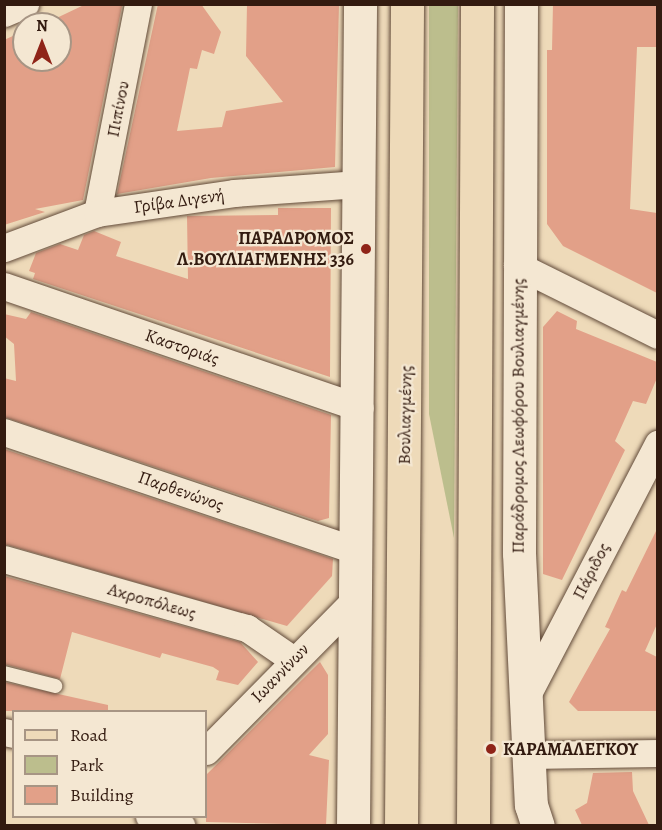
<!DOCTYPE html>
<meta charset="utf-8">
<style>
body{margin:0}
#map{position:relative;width:662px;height:830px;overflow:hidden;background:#eedab9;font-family:Alegreya,serif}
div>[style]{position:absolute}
.green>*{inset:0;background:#bcbe8d}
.building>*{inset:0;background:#e2a088}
.roads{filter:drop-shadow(0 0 2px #624b3a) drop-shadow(0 0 2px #624b3a)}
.lane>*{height:14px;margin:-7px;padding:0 7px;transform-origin:7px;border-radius:7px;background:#f4e7d2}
.street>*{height:27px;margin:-13.5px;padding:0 13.5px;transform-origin:13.5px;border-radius:13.5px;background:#f4e7d2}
.secondary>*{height:33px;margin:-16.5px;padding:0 16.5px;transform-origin:16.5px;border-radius:16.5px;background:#f4e7d2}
.primary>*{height:33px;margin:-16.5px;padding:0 16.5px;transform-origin:16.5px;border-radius:16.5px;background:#eedab9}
.dots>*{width:16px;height:16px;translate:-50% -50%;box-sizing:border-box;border:3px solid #f4e7d2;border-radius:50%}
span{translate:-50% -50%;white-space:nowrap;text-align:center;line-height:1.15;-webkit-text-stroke:4.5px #f4e7d2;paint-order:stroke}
.street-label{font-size:18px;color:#331b10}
.poi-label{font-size:18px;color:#331b10;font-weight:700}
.right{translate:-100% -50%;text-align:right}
.left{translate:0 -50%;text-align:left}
.frame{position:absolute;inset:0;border:6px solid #331b10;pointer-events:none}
.legend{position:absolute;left:12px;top:710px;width:195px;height:108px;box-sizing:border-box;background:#f4e7d2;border:2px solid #a79584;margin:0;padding:8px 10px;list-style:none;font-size:18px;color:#331b10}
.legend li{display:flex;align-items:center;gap:12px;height:30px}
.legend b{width:30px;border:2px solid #a79584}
.north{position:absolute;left:12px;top:12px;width:60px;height:60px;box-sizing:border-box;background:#f4e7d2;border:2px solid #a79584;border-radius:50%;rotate:0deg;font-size:16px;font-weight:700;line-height:24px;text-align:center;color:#331b10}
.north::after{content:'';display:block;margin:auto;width:21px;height:27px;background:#8f2418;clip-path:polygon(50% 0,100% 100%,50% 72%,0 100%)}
</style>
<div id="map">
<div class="green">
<div style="clip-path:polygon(429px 5px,458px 5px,454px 538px,429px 414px)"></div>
</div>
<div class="building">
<div style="clip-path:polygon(86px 4px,122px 6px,83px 200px,35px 209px,45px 212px,4px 225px,4px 40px,24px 31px,24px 60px,60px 60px,60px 24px,44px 24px)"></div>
<div style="clip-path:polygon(158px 4px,201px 4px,221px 32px,214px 54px,202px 50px,197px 69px,190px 68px,177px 131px,222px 127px,226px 111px,283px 102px,246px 56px,247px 4px,339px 4px,335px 167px,211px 178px,117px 194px)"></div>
<div style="clip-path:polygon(553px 4px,657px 4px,657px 47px,637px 47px,630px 209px,657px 213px,657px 293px,563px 246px,547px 224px,547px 50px,552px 50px)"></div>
<div style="clip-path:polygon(278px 208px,331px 208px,330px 377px,33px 279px,35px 273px,29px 271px,36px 253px,60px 244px,78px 250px,84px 235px,94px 231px,121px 242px,116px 256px,188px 279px,187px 216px,278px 215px)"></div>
<div style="clip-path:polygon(557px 311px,577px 321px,576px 329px,657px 362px,657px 378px,646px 404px,633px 401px,615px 441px,625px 450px,562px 580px,543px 574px,543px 327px)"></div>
<div style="clip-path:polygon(31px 312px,331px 415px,329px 518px,318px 521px,4px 417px,4px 378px,16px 381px,14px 344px,4px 336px,4px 314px,26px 319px)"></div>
<div style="clip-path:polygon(4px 449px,333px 559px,332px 576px,287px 626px,4px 544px)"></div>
<div style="clip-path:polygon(657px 529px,657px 624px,645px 651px,657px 657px,657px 711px,578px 711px,569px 702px,610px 629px,605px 627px,622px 590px,626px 592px)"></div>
<div style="clip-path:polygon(4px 576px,240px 642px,258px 662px,238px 685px,216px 680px,219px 671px,213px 667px,162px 653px,160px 658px,72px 632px,60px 679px,4px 664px)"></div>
<div style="clip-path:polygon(320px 662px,328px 675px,328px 734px,309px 755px,329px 760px,326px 825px,206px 822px,206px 775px)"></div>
<div style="clip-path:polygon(4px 682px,108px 705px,108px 711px,4px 711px)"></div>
<div style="clip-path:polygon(632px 772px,633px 791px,649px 825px,582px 825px,575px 810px,587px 803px,593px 773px)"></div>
</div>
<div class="roads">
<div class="lane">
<div style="left:4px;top:673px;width:53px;rotate:14.3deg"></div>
</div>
<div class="street">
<div style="left:4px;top:13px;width:23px;rotate:-23deg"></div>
<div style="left:97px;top:213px;width:213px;rotate:-78.9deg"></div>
<div style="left:4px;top:248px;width:99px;rotate:-20.6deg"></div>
<div style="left:97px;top:213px;width:138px;rotate:-8.3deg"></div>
<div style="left:234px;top:193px;width:125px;rotate:-4.1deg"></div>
<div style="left:517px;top:265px;width:157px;rotate:26.4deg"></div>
<div style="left:4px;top:286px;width:376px;rotate:18.9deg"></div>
<div style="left:4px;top:432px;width:373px;rotate:18.6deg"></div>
<div style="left:4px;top:559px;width:253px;rotate:15.9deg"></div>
<div style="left:247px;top:628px;width:55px;rotate:34.6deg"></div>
<div style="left:525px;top:699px;width:288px;rotate:-62.5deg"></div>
<div style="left:4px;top:732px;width:10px;rotate:11deg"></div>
<div style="left:206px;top:751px;width:216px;rotate:-45.4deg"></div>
<div style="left:528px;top:755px;width:130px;rotate:-0.9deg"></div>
<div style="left:149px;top:816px;width:34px;rotate:17deg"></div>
</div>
<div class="secondary">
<div style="left:521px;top:4px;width:549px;rotate:90.21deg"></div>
<div style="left:519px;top:553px;width:252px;rotate:87.3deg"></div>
<div style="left:531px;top:805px;width:22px;rotate:72deg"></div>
<div style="left:353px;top:826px;width:822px;rotate:-89.51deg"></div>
</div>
<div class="primary">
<div style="left:401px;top:826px;width:822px;rotate:-89.58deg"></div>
<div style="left:473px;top:826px;width:822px;rotate:-89.72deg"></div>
</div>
</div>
<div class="dots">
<div style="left:366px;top:249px;background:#8f2418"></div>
<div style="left:491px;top:749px;background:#8f2418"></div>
</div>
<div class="street-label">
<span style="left:118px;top:109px;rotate:-79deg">Πιπίνου</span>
<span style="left:179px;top:201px;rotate:-8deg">Γρίβα Διγενή</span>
<span style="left:182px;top:347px;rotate:19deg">Καστοριάς</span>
<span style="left:405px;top:415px;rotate:-89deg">Βουλιαγμένης</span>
<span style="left:518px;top:416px;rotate:-90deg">Παράδρομος Λεωφόρου Βουλιαγμένης</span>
<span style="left:181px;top:491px;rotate:19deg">Παρθενώνος</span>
<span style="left:591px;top:571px;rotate:-63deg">Πάριδος</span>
<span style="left:152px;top:601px;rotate:16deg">Ακροπόλεως</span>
<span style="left:280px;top:673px;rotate:-46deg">Ιωαννίνων</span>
</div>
<div class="poi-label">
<span class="right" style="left:354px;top:249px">ΠΑΡΑΔΡΟΜΟΣ<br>Λ.ΒΟΥΛΙΑΓΜΕΝΗΣ 336</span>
<span class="left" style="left:503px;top:749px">ΚΑΡΑΜΑΛΕΓΚΟΥ</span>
</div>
<div class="frame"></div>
<ul class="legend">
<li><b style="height:8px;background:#eedab9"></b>Road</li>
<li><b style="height:16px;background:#bcbe8d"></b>Park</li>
<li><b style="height:16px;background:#e2a088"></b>Building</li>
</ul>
<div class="north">N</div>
</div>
